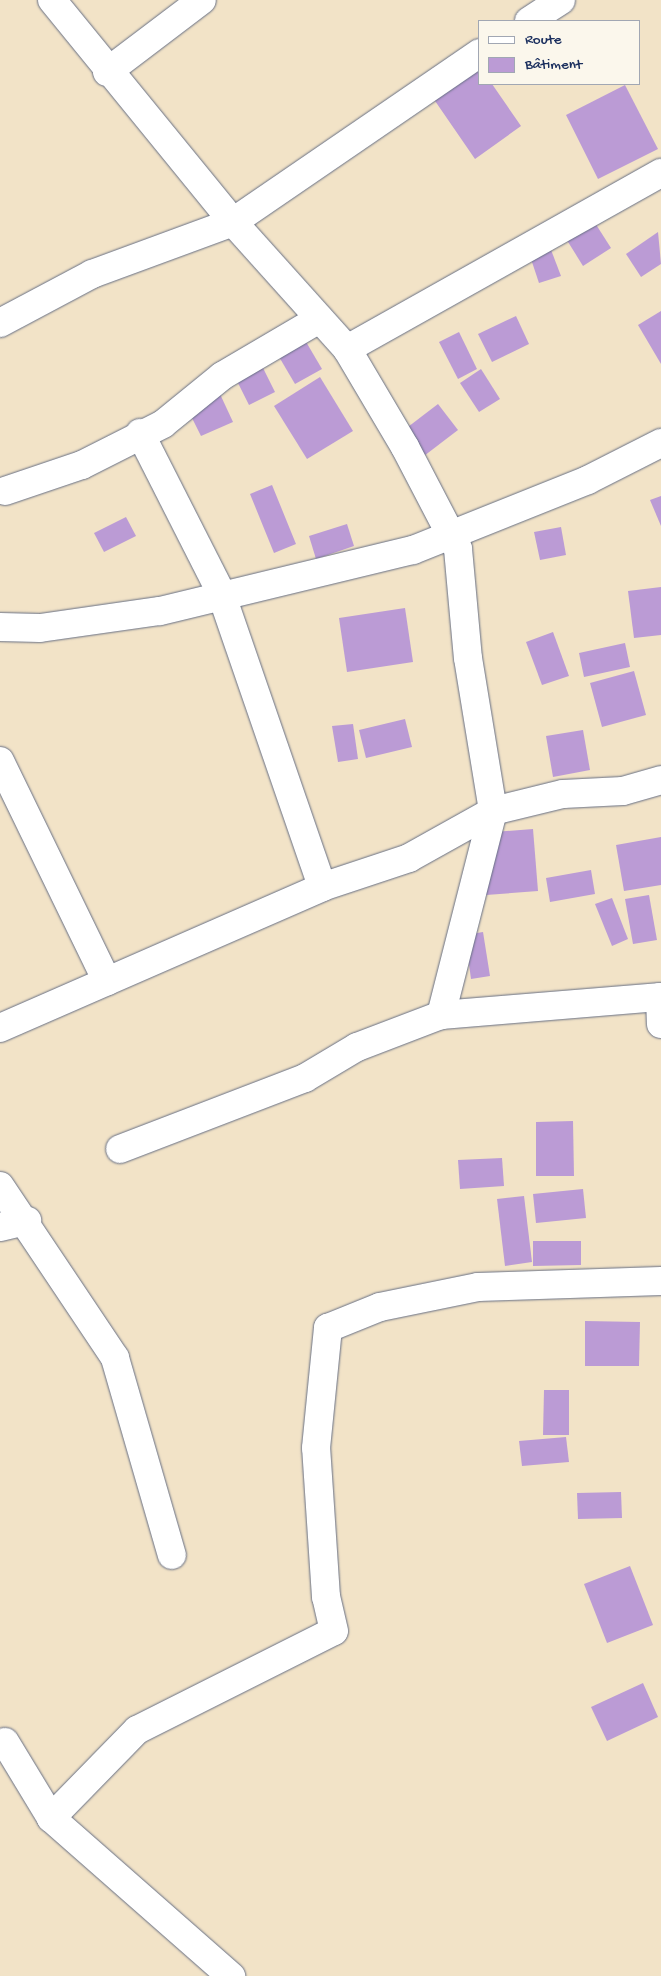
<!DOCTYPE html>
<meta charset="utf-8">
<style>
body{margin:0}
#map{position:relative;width:661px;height:1976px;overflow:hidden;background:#f2e3c7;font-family:"Gochi Hand",sans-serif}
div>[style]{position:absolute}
.building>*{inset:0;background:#bb9bd5}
.roads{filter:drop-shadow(0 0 1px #666e83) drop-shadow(0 0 1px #666e83)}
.street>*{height:28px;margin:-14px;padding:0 14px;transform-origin:14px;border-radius:14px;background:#fff}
span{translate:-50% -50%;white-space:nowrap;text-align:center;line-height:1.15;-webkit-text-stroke:4px #fbf7ec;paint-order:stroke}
.legend{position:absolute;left:478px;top:20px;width:162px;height:65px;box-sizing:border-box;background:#fbf7ec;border:1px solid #a1a7b3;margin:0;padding:6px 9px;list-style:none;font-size:15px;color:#1b2f5e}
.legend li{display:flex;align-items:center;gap:10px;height:25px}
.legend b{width:25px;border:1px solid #a1a7b3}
</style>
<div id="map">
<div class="building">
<div style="clip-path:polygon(480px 65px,480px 84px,492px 84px,521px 126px,475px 159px,433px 98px)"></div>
<div style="clip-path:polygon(625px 85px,658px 149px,598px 179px,566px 115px)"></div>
<div style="clip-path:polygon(588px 212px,611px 248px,583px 266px,560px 229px)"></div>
<div style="clip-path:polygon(658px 232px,661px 264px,641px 277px,626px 254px)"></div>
<div style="clip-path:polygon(548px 242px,561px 276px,539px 283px,528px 250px)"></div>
<div style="clip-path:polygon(661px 311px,661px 364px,638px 325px)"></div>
<div style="clip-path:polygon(516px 316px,529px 344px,492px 362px,478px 334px)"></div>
<div style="clip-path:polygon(459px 332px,477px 369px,458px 379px,439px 342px)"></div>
<div style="clip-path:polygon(302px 335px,322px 369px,295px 384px,275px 350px)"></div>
<div style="clip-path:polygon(263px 368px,275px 392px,249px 405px,237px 381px)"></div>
<div style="clip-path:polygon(481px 369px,500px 399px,479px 412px,460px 383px)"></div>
<div style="clip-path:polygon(320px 377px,353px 431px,307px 459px,274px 406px)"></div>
<div style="clip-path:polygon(220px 394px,233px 422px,201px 436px,188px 410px)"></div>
<div style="clip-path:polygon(438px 404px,458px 430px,420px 459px,400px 433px)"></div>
<div style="clip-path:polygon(272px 485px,296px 544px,274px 553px,250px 494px)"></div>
<div style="clip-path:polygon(661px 496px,661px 526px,650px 500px)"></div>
<div style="clip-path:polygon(126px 517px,136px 536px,104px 552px,94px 533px)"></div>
<div style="clip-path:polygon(347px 524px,354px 546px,316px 559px,309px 536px)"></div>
<div style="clip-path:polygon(561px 527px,566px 555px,540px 560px,534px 532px)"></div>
<div style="clip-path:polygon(661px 587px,661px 635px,634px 638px,628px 591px)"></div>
<div style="clip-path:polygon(405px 608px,413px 662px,347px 672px,339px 618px)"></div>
<div style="clip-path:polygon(553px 632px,569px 676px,542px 685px,526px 642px)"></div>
<div style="clip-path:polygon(625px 643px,630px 667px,584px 677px,579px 653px)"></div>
<div style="clip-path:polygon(634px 671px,646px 715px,602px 727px,590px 683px)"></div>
<div style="clip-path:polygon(405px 719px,412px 747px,366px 758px,359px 730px)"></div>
<div style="clip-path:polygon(353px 724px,358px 759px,338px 762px,332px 726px)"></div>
<div style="clip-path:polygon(583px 730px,590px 770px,553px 777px,546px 736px)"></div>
<div style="clip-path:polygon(533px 829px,538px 891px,486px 895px,481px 833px)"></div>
<div style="clip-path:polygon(661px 837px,661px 885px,624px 891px,616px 845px)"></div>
<div style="clip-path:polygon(591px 870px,595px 894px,550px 902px,546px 878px)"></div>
<div style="clip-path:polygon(649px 895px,657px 940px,633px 944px,625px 899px)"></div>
<div style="clip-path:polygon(612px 898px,628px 939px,612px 946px,595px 904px)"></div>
<div style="clip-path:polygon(483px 932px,490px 976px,471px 979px,465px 935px)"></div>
<div style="clip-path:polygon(573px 1121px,574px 1176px,536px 1176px,536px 1122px)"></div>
<div style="clip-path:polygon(502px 1158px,504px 1186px,460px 1189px,458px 1160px)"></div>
<div style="clip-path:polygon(583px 1189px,586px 1218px,536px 1223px,533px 1194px)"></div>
<div style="clip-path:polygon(524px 1196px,532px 1262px,505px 1266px,497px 1199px)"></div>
<div style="clip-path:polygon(533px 1241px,581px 1241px,581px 1265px,533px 1266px)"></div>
<div style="clip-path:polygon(585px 1321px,640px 1322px,639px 1366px,585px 1366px)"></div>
<div style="clip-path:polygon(544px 1390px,569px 1390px,569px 1435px,543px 1435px)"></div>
<div style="clip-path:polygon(566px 1437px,569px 1462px,522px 1466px,519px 1441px)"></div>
<div style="clip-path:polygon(621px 1492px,622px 1518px,578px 1519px,577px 1493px)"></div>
<div style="clip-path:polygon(630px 1566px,653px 1625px,607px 1643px,584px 1584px)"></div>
<div style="clip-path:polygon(643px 1683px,658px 1717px,607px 1741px,591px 1707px)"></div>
</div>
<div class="roads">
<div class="street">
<div style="left:52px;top:0;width:286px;rotate:50.8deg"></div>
<div style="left:233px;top:222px;width:171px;rotate:48.1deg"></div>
<div style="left:347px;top:349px;width:114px;rotate:59.4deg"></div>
<div style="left:405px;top:447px;width:115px;rotate:62.5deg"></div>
<div style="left:458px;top:549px;width:109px;rotate:84.8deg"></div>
<div style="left:468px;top:658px;width:155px;rotate:80.7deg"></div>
<div style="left:493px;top:811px;width:211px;rotate:104.3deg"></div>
<div style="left:441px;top:1015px;width:90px;rotate:159.1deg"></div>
<div style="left:357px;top:1047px;width:61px;rotate:149.2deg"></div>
<div style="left:305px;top:1078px;width:198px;rotate:159deg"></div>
<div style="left:529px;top:21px;width:38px;rotate:-33deg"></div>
<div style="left:107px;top:72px;width:119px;rotate:-37.2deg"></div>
<div style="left:0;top:323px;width:104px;rotate:-28deg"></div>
<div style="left:92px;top:274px;width:150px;rotate:-20.2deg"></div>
<div style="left:233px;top:222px;width:299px;rotate:-34.4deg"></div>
<div style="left:347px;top:349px;width:360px;rotate:-29.3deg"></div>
<div style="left:140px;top:433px;width:179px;rotate:63.1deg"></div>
<div style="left:221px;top:593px;width:311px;rotate:71deg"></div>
<div style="left:5px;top:491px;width:81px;rotate:-18.7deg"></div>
<div style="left:82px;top:465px;width:91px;rotate:-26.8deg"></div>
<div style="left:163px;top:424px;width:76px;rotate:-39.1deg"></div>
<div style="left:222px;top:376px;width:113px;rotate:-30.4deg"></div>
<div style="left:0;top:627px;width:40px;rotate:1.4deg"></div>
<div style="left:40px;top:628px;width:121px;rotate:-8.1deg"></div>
<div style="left:160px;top:611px;width:260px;rotate:-13.6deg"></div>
<div style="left:413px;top:550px;width:188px;rotate:-21.8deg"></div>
<div style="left:588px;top:480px;width:82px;rotate:-26.9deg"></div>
<div style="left:0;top:761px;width:245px;rotate:64.1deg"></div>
<div style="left:660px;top:997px;width:27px;rotate:88deg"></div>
<div style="left:441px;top:1015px;width:221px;rotate:-4.7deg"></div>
<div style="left:0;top:1028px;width:352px;rotate:-23.6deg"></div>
<div style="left:322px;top:887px;width:92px;rotate:-18.4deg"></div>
<div style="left:409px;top:858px;width:96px;rotate:-29.2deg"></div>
<div style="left:493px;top:811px;width:72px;rotate:-13.7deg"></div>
<div style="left:563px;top:794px;width:60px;rotate:-2.9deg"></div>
<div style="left:623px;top:791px;width:40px;rotate:-16deg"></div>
<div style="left:0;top:1186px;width:207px;rotate:56.2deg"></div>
<div style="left:115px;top:1358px;width:205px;rotate:73.9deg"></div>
<div style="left:0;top:1227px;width:28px;rotate:-13deg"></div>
<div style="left:5px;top:1742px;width:89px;rotate:58.8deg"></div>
<div style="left:51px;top:1818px;width:240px;rotate:41.3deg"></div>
<div style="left:51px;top:1818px;width:123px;rotate:-45.7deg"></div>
<div style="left:137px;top:1730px;width:220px;rotate:-26.7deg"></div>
<div style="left:334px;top:1631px;width:35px;rotate:-103deg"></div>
<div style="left:326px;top:1597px;width:149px;rotate:-93.8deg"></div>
<div style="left:316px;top:1448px;width:121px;rotate:-84.3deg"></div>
<div style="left:328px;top:1328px;width:56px;rotate:-22deg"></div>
<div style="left:380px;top:1307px;width:100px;rotate:-11.5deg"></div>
<div style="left:478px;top:1287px;width:183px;rotate:-1.9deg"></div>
</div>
</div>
<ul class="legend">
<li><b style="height:6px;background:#fff"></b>Route</li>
<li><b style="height:14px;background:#bb9bd5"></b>Bâtiment</li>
</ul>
</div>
